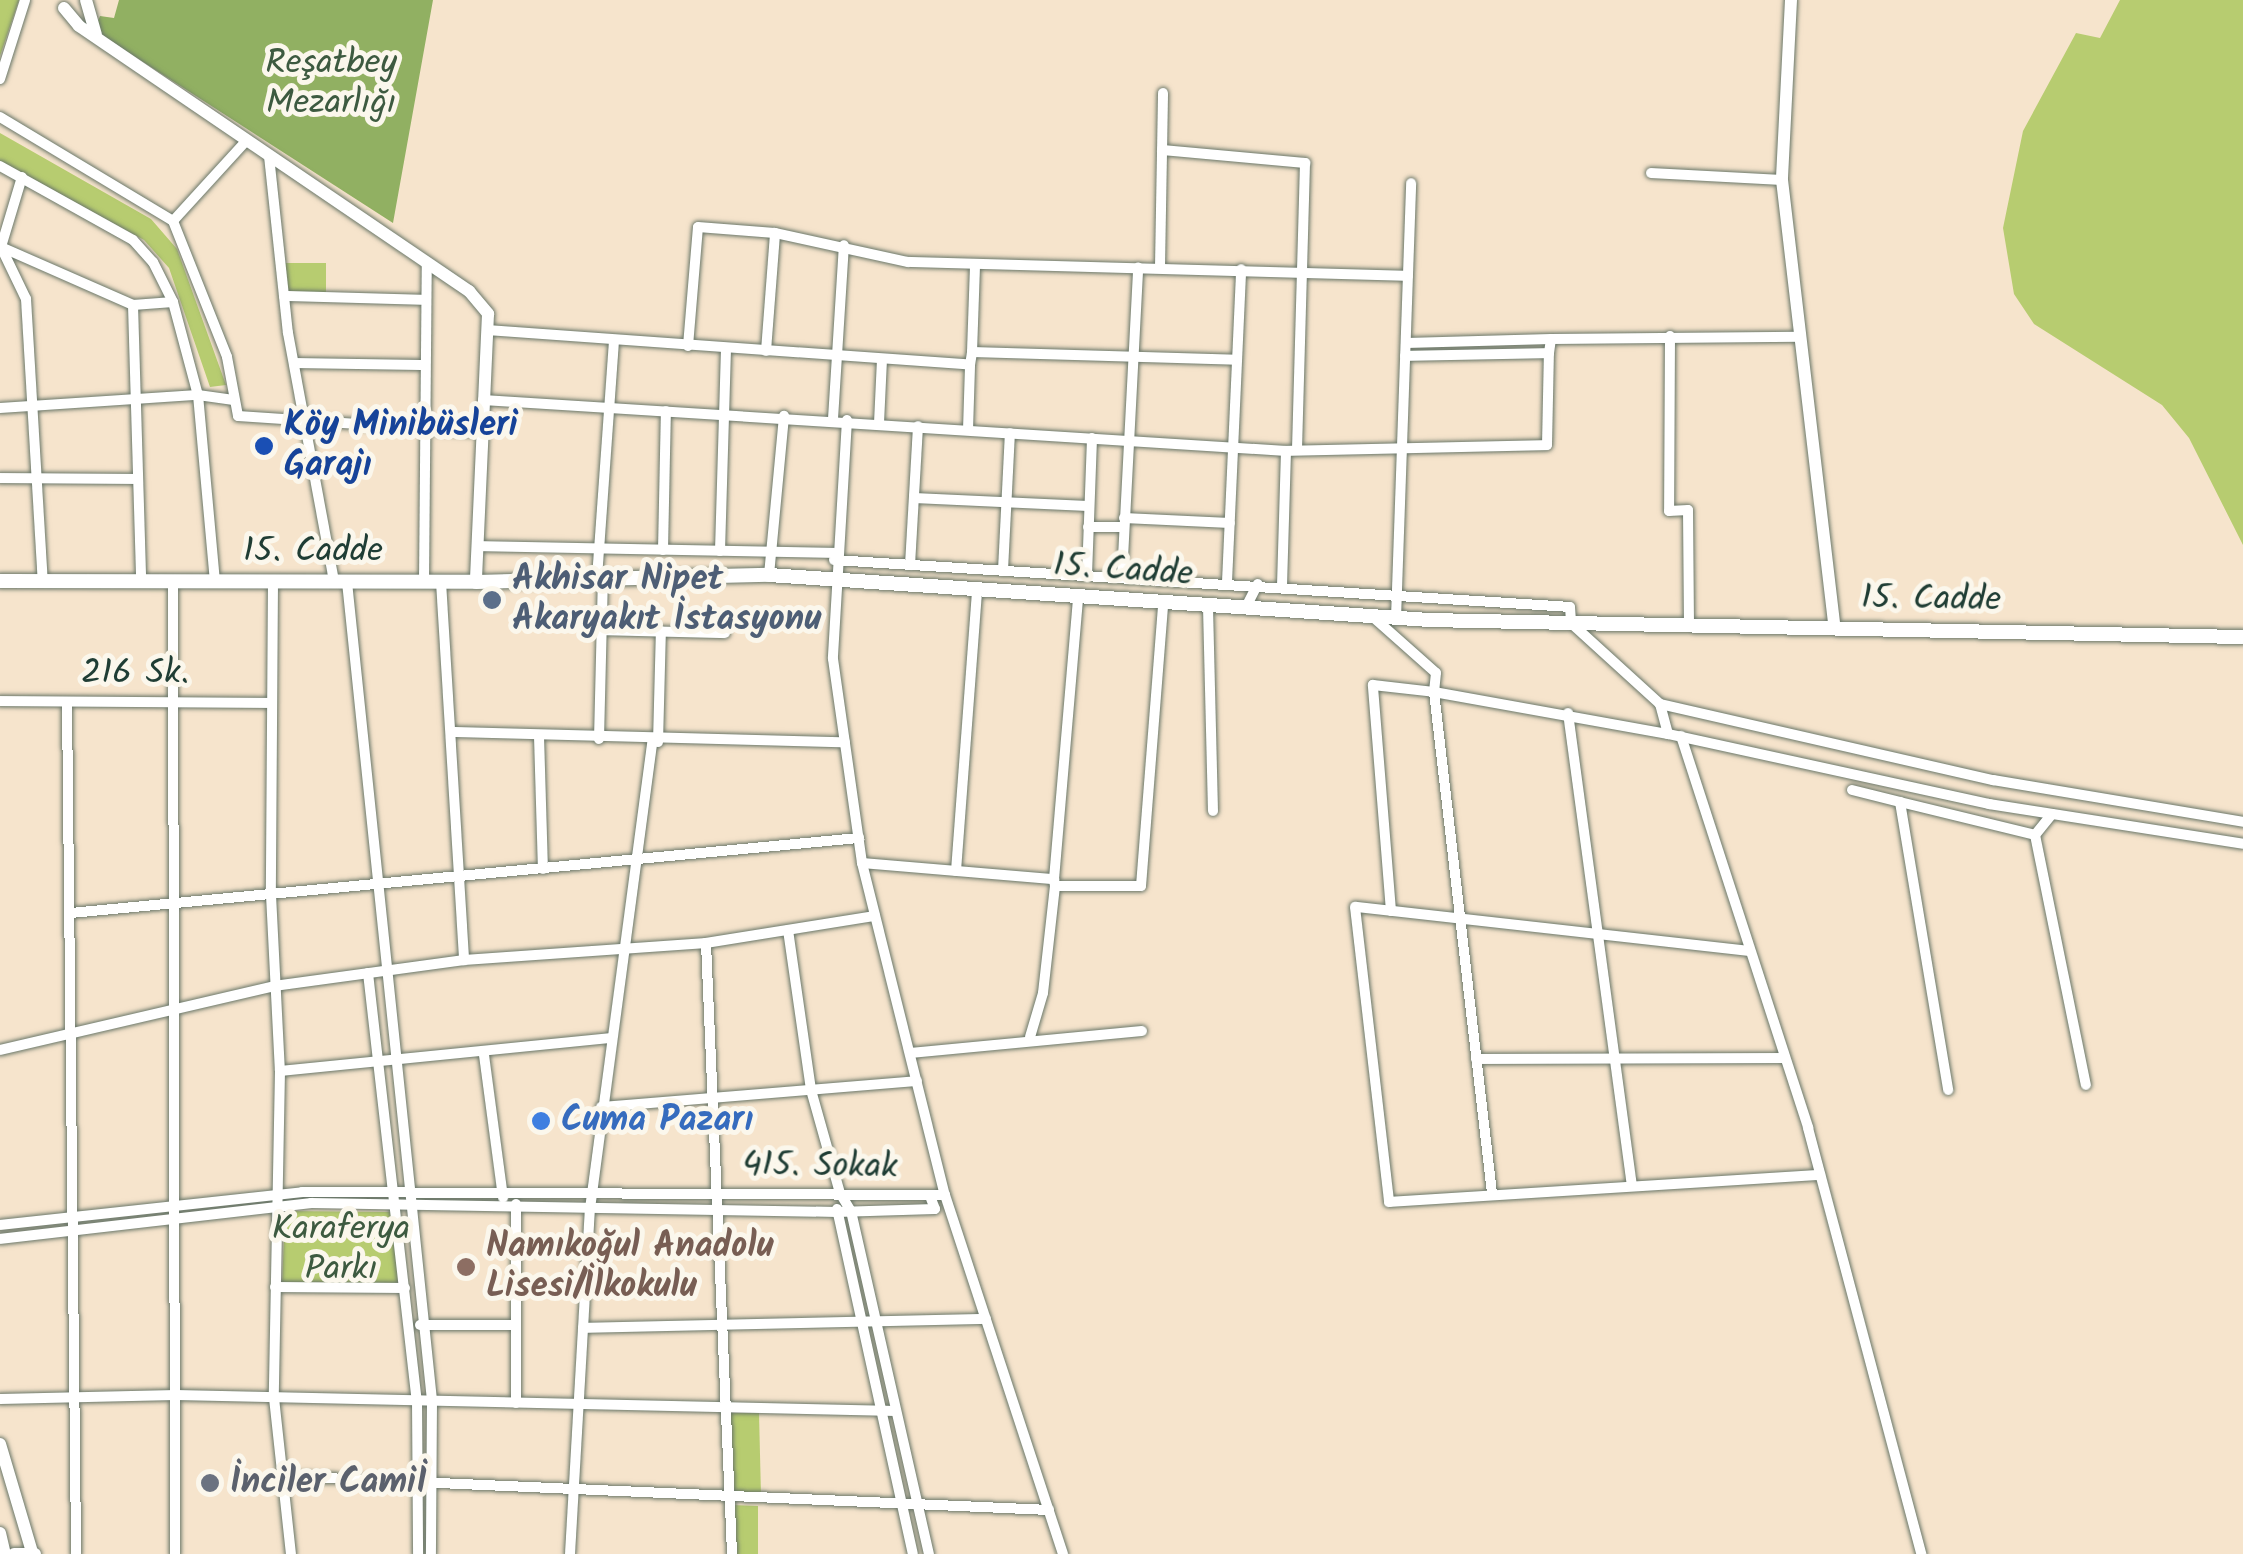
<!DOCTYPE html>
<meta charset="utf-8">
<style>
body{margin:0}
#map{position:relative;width:2243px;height:1554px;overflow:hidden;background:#f6e4cc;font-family:Kalam,sans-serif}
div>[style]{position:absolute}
.green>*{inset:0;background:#b7cc70}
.forest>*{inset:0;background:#91b062}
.roads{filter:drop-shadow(0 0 2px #6a7769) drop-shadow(0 0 2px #6a7769)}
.minor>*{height:10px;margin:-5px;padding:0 5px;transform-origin:5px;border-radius:5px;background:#fff}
.tertiary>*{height:12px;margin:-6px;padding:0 6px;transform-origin:6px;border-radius:6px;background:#fff}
.secondary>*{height:14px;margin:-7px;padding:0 7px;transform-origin:7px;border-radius:7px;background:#fff}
.dots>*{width:28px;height:28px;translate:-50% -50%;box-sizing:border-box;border:5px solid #fbf7ec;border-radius:50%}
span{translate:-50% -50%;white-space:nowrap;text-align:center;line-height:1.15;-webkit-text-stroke:10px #fbf7ec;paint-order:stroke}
.park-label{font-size:35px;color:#3d5a40}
.transit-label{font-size:35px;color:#164399;font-weight:700}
.left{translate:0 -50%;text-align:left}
.street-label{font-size:35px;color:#1f3d34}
.service-label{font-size:35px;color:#4e5e75;font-weight:700}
.shop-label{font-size:35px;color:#366cbe;font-weight:700}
.education-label{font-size:35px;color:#785e54;font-weight:700}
.worship-label{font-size:35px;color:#5b616d;font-weight:700}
</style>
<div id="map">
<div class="green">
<div style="clip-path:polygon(0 0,19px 0,0 56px)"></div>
<div style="clip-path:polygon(2120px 0,2243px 0,2243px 545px,2189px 438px,2162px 405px,2034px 324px,2014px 294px,2003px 228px,2023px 131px,2076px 33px,2100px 38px)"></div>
<div style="clip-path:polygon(0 133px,151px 219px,177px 249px,226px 385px,210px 387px,169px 268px,144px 240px,0 161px)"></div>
<div style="clip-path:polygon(284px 263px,326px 263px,326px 292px,287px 294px)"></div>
<div style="clip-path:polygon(285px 1211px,391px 1212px,400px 1288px,282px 1287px)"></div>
<div style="clip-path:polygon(730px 1413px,759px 1413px,761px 1496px,732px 1495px)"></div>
<div style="clip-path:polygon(732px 1505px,758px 1506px,758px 1554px,736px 1554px)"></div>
</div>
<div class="forest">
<div style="clip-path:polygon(119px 0,433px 0,393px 223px,106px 38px,95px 28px,100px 16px,114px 18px)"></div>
</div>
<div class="roads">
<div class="minor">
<div style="left:0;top:79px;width:83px;rotate:-72.4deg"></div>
<div style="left:0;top:117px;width:202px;rotate:31deg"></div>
<div style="left:173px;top:221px;width:146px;rotate:68.3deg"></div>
<div style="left:227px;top:357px;width:60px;rotate:79.4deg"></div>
<div style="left:238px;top:416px;width:244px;rotate:3.8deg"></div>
<div style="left:1162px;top:150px;width:144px;rotate:5.2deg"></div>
<div style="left:1305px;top:163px;width:287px;rotate:91.6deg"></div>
<div style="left:269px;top:156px;width:178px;rotate:83.9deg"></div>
<div style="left:288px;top:333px;width:253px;rotate:79.5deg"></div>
<div style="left:0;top:166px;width:152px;rotate:29.1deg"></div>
<div style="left:133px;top:240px;width:30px;rotate:48deg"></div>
<div style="left:153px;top:262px;width:45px;rotate:63.4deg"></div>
<div style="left:173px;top:302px;width:96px;rotate:75deg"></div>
<div style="left:198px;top:395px;width:187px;rotate:84.8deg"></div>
<div style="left:1651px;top:173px;width:131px;rotate:3.1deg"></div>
<div style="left:22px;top:177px;width:73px;rotate:106.7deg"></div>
<div style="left:1px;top:247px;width:58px;rotate:64.3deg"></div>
<div style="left:26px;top:299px;width:283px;rotate:86.6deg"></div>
<div style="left:173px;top:221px;width:108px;rotate:-47.6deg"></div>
<div style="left:1px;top:247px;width:144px;rotate:23.7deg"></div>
<div style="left:133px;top:305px;width:40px;rotate:-4.3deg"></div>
<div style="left:1160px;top:267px;width:174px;rotate:-89deg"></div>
<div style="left:284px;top:296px;width:141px;rotate:1.6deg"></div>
<div style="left:133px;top:305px;width:276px;rotate:88.3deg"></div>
<div style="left:487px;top:330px;width:484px;rotate:4.1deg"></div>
<div style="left:970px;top:365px;width:13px;rotate:-81deg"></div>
<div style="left:972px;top:352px;width:265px;rotate:1.7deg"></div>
<div style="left:1670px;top:336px;width:175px;rotate:90.3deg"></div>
<div style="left:1669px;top:511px;width:19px;rotate:-3deg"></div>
<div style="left:1688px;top:510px;width:115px;rotate:89.5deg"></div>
<div style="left:1406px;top:343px;width:145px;rotate:-1.6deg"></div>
<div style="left:688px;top:346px;width:119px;rotate:-85.2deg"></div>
<div style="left:698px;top:227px;width:77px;rotate:4.5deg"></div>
<div style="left:775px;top:233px;width:136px;rotate:12.3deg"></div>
<div style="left:908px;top:262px;width:500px;rotate:1.6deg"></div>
<div style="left:766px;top:351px;width:118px;rotate:-85.6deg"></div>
<div style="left:972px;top:352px;width:88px;rotate:-88deg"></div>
<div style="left:1549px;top:353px;width:14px;rotate:-82deg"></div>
<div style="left:1551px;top:339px;width:250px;rotate:-0.5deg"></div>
<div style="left:294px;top:363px;width:127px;rotate:0.9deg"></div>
<div style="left:483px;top:400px;width:805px;rotate:3.63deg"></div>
<div style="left:1286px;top:451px;width:261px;rotate:-1.3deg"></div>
<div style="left:1547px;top:445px;width:92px;rotate:-88.8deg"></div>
<div style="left:1549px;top:353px;width:144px;rotate:178.8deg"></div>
<div style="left:0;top:408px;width:198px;rotate:-3.8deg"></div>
<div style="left:198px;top:395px;width:36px;rotate:8deg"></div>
<div style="left:833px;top:419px;width:174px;rotate:-86.4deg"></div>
<div style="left:847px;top:420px;width:239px;rotate:93.4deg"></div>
<div style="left:833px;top:659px;width:206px;rotate:81.9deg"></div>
<div style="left:862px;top:863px;width:342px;rotate:76deg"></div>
<div style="left:945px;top:1195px;width:378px;rotate:71.8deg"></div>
<div style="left:879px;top:423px;width:64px;rotate:-87.3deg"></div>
<div style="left:968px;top:430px;width:65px;rotate:-88.2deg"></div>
<div style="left:0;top:478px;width:136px;rotate:0.4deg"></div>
<div style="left:914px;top:498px;width:174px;rotate:2.6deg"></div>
<div style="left:1124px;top:518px;width:106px;rotate:2.7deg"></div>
<div style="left:1088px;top:527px;width:36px"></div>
<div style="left:478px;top:546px;width:356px;rotate:1.1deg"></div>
<div style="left:663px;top:550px;width:139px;rotate:-88.8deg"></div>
<div style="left:720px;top:551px;width:202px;rotate:-88.3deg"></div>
<div style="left:834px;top:560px;width:737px;rotate:3.65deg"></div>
<div style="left:1570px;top:607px;width:16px;rotate:86deg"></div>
<div style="left:1571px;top:623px;width:120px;rotate:42.3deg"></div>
<div style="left:1660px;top:704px;width:31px;rotate:75deg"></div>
<div style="left:1668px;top:734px;width:329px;rotate:12.3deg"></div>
<div style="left:1989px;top:804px;width:257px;rotate:8.9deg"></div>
<div style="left:910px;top:565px;width:139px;rotate:-86.7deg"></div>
<div style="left:1003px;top:570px;width:137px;rotate:-87.1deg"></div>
<div style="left:769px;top:575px;width:160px;rotate:-84.6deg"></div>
<div style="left:1087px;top:575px;width:137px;rotate:-87.9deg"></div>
<div style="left:1122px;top:577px;width:310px;rotate:-87deg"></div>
<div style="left:597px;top:578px;width:238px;rotate:-85.9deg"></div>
<div style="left:173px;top:581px;width:973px;rotate:89.88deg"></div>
<div style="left:273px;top:582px;width:313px;rotate:90.4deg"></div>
<div style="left:271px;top:895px;width:176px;rotate:87.1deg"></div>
<div style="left:280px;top:1071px;width:327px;rotate:91.1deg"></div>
<div style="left:274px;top:1398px;width:157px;rotate:83.8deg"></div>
<div style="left:347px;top:582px;width:823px;rotate:84.07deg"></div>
<div style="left:432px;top:1401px;width:153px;rotate:90.4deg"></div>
<div style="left:424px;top:582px;width:319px;rotate:-89.5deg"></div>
<div style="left:441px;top:582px;width:379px;rotate:86.5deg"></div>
<div style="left:1227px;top:582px;width:313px;rotate:-87.4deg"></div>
<div style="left:1282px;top:586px;width:135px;rotate:-88.3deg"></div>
<div style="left:1208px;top:607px;width:204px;rotate:88.6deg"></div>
<div style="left:1245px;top:609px;width:28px;rotate:-63deg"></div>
<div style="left:1373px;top:617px;width:84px;rotate:41.6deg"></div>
<div style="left:1436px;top:673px;width:19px;rotate:96deg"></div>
<div style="left:1434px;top:692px;width:238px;rotate:10.2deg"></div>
<div style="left:1396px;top:618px;width:435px;rotate:-88deg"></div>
<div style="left:602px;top:630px;width:123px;rotate:1.4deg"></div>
<div style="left:0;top:701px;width:271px;rotate:0.4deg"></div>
<div style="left:67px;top:702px;width:852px;rotate:89.39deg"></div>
<div style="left:1660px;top:704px;width:342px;rotate:12.9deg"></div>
<div style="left:1993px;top:780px;width:254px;rotate:9.5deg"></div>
<div style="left:1568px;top:713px;width:475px;rotate:82.3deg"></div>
<div style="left:451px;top:732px;width:394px;rotate:1.5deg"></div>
<div style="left:539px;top:736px;width:133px;rotate:88.3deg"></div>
<div style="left:1681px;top:736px;width:412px;rotate:72deg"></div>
<div style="left:1808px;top:1128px;width:441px;rotate:75.1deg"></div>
<div style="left:599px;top:739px;width:161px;rotate:-88.6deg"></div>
<div style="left:658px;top:742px;width:111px;rotate:-88.5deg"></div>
<div style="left:1852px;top:790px;width:49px;rotate:14deg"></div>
<div style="left:1900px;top:802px;width:292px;rotate:80.5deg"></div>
<div style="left:1900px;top:802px;width:139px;rotate:13.7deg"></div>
<div style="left:2052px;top:814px;width:27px;rotate:129deg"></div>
<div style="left:2035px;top:835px;width:255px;rotate:78.5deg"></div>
<div style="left:862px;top:863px;width:193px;rotate:4.8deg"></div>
<div style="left:1054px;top:879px;width:7px;rotate:82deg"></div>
<div style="left:1055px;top:886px;width:86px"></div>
<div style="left:1141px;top:886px;width:283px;rotate:-85.5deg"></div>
<div style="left:956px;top:871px;width:281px;rotate:-85.7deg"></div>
<div style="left:1054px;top:879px;width:281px;rotate:-85.1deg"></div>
<div style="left:1391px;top:911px;width:227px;rotate:-94.6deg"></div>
<div style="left:1373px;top:685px;width:61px;rotate:6.5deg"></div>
<div style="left:1434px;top:692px;width:504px;rotate:83.4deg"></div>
<div style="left:71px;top:913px;width:792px;rotate:-5.44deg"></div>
<div style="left:788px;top:930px;width:162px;rotate:81.8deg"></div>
<div style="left:811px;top:1090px;width:107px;rotate:74.3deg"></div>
<div style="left:840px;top:1193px;width:21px;rotate:59deg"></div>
<div style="left:851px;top:1211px;width:352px;rotate:77.2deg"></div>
<div style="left:706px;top:943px;width:612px;rotate:87.56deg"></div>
<div style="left:1749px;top:951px;width:396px;rotate:-173.6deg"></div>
<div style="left:1355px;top:907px;width:297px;rotate:83.4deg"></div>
<div style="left:1389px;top:1202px;width:432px;rotate:-3.6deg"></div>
<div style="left:368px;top:973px;width:430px;rotate:83.5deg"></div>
<div style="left:417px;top:1400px;width:154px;rotate:89.6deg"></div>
<div style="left:1030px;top:1037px;width:46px;rotate:-73.5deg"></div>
<div style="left:1043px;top:993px;width:108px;rotate:-83.6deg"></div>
<div style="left:0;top:1050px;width:281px;rotate:-13.1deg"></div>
<div style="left:274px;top:986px;width:192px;rotate:-7.8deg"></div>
<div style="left:464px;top:960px;width:243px;rotate:-4deg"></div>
<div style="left:706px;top:943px;width:171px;rotate:-9.1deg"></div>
<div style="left:910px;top:1053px;width:233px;rotate:-5.4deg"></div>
<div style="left:484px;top:1055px;width:144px;rotate:82.4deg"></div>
<div style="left:1476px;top:1059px;width:307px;rotate:-0.2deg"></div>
<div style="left:280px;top:1071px;width:331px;rotate:-5.7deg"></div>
<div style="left:601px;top:1107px;width:317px;rotate:-4.7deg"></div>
<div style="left:837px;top:1209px;width:353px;rotate:77.6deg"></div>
<div style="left:0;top:1225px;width:304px;rotate:-6.2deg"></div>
<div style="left:302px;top:1192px;width:643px;rotate:0.27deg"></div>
<div style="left:0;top:1239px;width:313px;rotate:-6.6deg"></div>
<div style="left:311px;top:1203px;width:526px;rotate:0.98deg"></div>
<div style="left:837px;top:1212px;width:98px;rotate:-1.8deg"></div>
<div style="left:935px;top:1209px;width:14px;rotate:-111deg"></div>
<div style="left:275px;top:1287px;width:130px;rotate:0.4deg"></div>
<div style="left:420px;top:1325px;width:96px"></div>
<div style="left:583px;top:1328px;width:403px;rotate:-1.3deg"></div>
<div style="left:0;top:1399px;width:176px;rotate:-1.3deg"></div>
<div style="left:176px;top:1395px;width:720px;rotate:1.27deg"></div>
<div style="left:516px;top:1403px;width:199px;rotate:-90deg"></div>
<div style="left:280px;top:1476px;width:770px;rotate:2.53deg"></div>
<div style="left:570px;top:1554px;width:346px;rotate:-86.7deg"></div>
<div style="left:590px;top:1209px;width:471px;rotate:-82.4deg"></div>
</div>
<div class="tertiary">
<div style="left:86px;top:0;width:36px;rotate:74deg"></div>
<div style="left:1791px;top:0;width:180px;rotate:92.9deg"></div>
<div style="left:1782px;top:180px;width:451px;rotate:83.3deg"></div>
<div style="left:64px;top:8px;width:23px;rotate:50deg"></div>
<div style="left:79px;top:26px;width:472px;rotate:34.2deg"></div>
<div style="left:469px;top:291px;width:30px;rotate:50deg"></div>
<div style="left:488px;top:314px;width:268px;rotate:92.6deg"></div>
<div style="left:0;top:1444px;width:113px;rotate:73.5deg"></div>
<div style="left:0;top:1533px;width:22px;rotate:77deg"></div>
<div style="left:14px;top:1554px;width:21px"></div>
</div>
<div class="secondary">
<div style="left:0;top:581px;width:476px;rotate:0.1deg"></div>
<div style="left:476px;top:582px;width:293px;rotate:-1.4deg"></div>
<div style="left:769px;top:575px;width:662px;rotate:3.9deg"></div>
<div style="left:1429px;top:620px;width:814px;rotate:1.2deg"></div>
</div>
</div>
<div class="dots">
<div style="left:264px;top:446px;background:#1a4fb4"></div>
<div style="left:492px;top:600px;background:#5c6f8a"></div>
<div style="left:541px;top:1121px;background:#3f7fe0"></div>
<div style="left:466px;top:1267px;background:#8d6e63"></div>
<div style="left:210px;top:1483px;background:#6b7280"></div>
</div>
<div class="park-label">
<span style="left:331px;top:84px">Reşatbey<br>Mezarlığı</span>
<span style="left:341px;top:1250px">Karaferya<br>Parkı</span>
</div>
<div class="transit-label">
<span class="left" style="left:284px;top:446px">Köy Minibüsleri<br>Garajı</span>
</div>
<div class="street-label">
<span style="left:313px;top:552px">15. Cadde</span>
<span style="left:1123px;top:571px;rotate:4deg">15. Cadde</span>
<span style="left:1931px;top:600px;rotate:1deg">15. Cadde</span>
<span style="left:135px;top:674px">216 Sk.</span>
<span style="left:820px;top:1167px;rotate:1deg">415. Sokak</span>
</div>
<div class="service-label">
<span class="left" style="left:512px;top:600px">Akhisar Nipet<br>Akaryakıt İstasyonu</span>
</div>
<div class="shop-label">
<span class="left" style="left:561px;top:1121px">Cuma Pazarı</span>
</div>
<div class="education-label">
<span class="left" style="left:486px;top:1267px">Namıkoğul Anadolu<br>Lisesi/İlkokulu</span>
</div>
<div class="worship-label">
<span class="left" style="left:230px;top:1483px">İnciler Camiİ</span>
</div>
</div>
